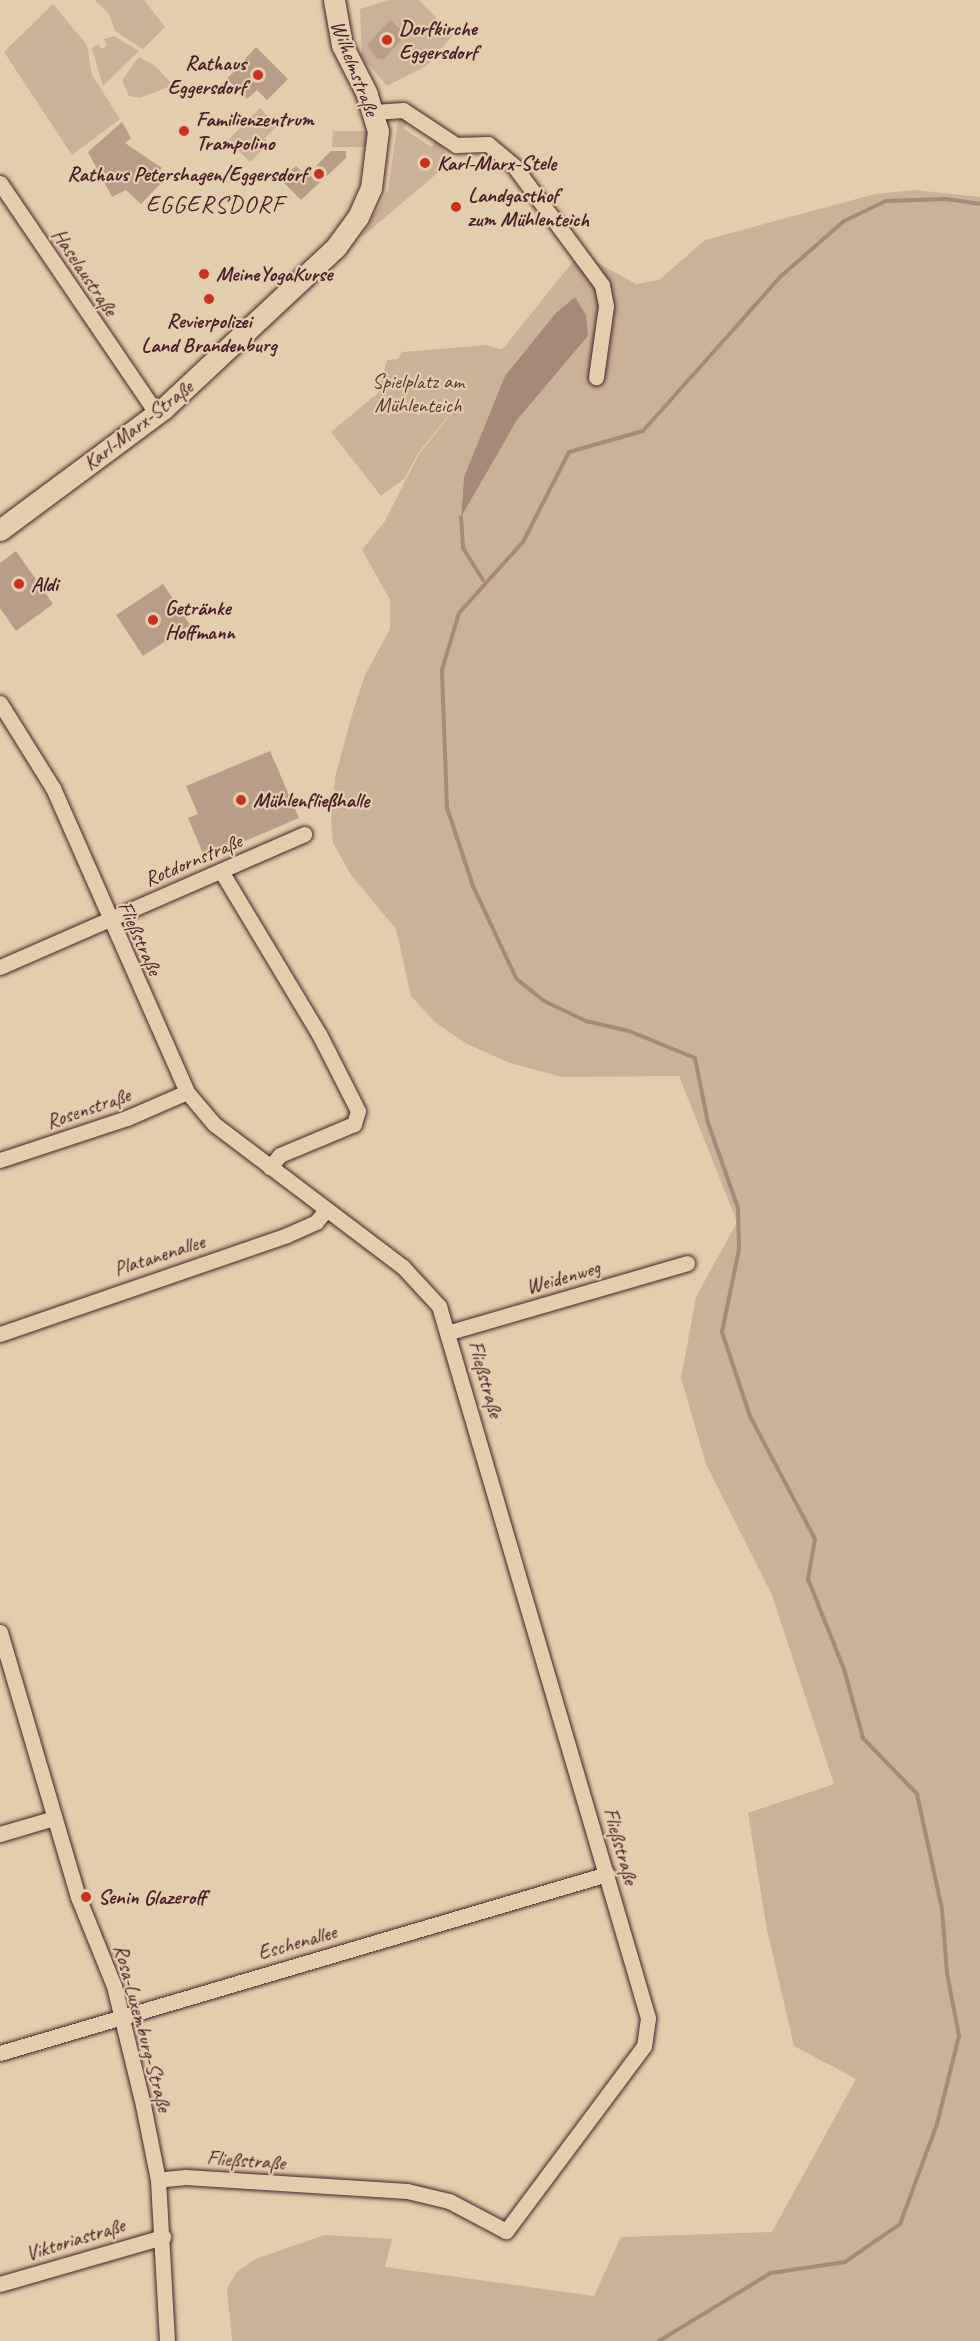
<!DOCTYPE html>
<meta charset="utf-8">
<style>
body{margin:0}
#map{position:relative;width:980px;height:2341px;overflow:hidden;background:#e2ceac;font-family:Caveat,sans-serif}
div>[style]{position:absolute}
.green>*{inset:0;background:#c9b297}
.water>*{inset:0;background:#a68a79}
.stream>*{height:4px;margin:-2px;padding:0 2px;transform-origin:2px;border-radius:2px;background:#a68a79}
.building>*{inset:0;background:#b89d88}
.roads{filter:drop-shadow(0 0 2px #4a1f2b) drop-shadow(0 0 2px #4a1f2b)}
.street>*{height:15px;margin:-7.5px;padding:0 7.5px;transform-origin:7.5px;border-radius:7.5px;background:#e2ceac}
.secondary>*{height:21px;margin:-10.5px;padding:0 10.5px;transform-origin:10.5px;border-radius:10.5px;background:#e2ceac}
.dots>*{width:16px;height:16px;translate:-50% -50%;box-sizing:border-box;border:3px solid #e2ceac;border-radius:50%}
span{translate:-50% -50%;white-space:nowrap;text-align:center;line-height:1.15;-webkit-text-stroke:4.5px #e2ceac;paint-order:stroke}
.poi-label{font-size:21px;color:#4a1f2b;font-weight:700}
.left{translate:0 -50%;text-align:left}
.right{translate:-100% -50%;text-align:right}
.street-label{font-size:21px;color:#4a1f2b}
.park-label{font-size:21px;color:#5d353b}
.quarter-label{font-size:24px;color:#4a1f2b;letter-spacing:1.5px}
</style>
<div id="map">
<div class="green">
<div style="clip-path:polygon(95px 0,144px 0,165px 27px,143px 49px,115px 31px,109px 14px)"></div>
<div style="clip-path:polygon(388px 0,419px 0,453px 35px,426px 66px,387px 86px,362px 57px,360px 9px)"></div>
<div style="clip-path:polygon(53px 4px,87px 45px,92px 75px,120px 119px,72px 155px,4px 52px)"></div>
<div style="clip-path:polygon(114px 36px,139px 51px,103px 86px,92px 48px,98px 44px,102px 49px,107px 46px,104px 39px)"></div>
<div style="clip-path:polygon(139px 57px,154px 65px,173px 85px,140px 98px,129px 96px,122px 80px)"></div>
<div style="clip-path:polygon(260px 108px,277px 126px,265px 138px,269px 144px,250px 162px,228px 140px)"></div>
<div style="clip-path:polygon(399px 115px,409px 120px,404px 129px,431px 147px,437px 139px,448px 157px,441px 170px,362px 237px,388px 190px)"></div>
<div style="clip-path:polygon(333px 131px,367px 131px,367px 147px,332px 147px)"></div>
<div style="clip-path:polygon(evenodd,915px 190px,980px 197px,980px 2341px,232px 2341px,227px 2288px,237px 2272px,255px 2259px,325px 2235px,392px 2239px,385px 2267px,594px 2296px,621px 2237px,772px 2232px,856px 2079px,794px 2046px,767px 1930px,748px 1813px,834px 1784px,772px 1595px,706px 1464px,681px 1378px,696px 1297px,737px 1222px,679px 1076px,562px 1077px,510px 1063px,467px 1044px,436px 1023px,411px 996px,396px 929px,351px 875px,333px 843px,331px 819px,335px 777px,354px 708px,365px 675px,390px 629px,390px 600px,362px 550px,385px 521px,419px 454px,574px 260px,598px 263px,636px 284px,659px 280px,705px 240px,875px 194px,915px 190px,556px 313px,588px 336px,517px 420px,461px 516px,464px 477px,484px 435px,556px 313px)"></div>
<div style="clip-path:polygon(486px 345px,503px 350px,418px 453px,405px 478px,381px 496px,331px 432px,378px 393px,387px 360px,398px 359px,402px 352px)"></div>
</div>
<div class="water">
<div style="clip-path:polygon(575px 297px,586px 315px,588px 336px,517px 420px,461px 517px,464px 477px,505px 376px,556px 313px)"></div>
</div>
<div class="stream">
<div style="left:461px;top:517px;width:31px;rotate:86deg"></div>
<div style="left:463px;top:548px;width:38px;rotate:58deg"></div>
<div style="left:659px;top:2341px;width:131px;rotate:-31.3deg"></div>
<div style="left:771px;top:2273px;width:75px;rotate:-8.5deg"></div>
<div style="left:845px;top:2262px;width:67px;rotate:-34.6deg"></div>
<div style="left:900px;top:2224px;width:107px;rotate:-69.7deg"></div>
<div style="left:937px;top:2124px;width:91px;rotate:-76deg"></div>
<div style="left:959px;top:2036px;width:64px;rotate:-100.8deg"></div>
<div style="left:947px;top:1973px;width:64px;rotate:-94.5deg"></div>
<div style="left:942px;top:1909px;width:118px;rotate:-102.3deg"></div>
<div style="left:917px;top:1794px;width:78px;rotate:-134deg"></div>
<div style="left:863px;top:1738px;width:72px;rotate:-105.4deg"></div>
<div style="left:844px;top:1669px;width:97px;rotate:-111.8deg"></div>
<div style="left:808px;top:1579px;width:41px;rotate:-80.1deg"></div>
<div style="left:815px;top:1539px;width:139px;rotate:-117.9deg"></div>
<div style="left:750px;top:1416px;width:89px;rotate:-108.4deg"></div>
<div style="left:722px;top:1332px;width:85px;rotate:-78.4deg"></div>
<div style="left:739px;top:1249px;width:41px;rotate:-91.4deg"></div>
<div style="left:738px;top:1208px;width:90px;rotate:-109.4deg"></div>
<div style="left:708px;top:1123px;width:66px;rotate:-101.3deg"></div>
<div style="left:695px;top:1058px;width:71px;rotate:-157.8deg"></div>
<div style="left:629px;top:1031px;width:44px;rotate:-166.9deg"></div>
<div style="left:586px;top:1021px;width:47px;rotate:-154.5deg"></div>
<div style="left:544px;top:1001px;width:36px;rotate:-141deg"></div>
<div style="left:516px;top:978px;width:102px;rotate:-115.1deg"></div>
<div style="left:473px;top:886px;width:82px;rotate:-108.4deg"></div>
<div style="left:447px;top:808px;width:138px;rotate:-92.1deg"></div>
<div style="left:442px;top:670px;width:59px;rotate:-73.4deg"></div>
<div style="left:459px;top:613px;width:96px;rotate:-48deg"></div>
<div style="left:523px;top:542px;width:101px;rotate:-62.9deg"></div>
<div style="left:569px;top:452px;width:77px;rotate:-15.8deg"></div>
<div style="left:643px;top:431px;width:206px;rotate:-48.3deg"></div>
<div style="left:780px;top:277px;width:85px;rotate:-41.2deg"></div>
<div style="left:844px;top:221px;width:47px;rotate:-25.5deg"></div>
<div style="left:886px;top:201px;width:60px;rotate:-1.9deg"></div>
<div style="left:946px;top:199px;width:34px;rotate:8deg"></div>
</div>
<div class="building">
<div style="clip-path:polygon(390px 20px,406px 34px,384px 59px,377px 58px,367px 45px)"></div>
<div style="clip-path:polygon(256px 47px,288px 79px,267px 100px,257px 90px,247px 99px,227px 79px)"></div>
<div style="clip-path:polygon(122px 122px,131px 138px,125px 143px,162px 168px,156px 175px,163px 181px,141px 204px,126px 190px,112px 197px,88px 152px)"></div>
<div style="clip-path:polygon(331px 151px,346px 151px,346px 158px,301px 200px,281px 180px,296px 166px,306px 176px)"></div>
<div style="clip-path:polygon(16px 551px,53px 604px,16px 631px,0 608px,0 563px)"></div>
<div style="clip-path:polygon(163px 584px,190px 625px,143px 656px,116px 615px)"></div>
<div style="clip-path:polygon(270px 751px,299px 818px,205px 858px,188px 818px,198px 814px,186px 786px)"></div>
</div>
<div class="roads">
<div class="street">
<div style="left:374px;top:112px;width:29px;rotate:-4deg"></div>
<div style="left:403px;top:110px;width:64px;rotate:33.4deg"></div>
<div style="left:456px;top:145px;width:32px;rotate:-2deg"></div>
<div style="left:488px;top:144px;width:34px;rotate:40deg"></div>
<div style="left:514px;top:166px;width:148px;rotate:53.5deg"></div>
<div style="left:602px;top:285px;width:21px;rotate:79deg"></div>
<div style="left:606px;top:306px;width:72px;rotate:98deg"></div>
<div style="left:0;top:183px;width:279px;rotate:55.8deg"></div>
<div style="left:0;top:703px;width:100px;rotate:58.1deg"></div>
<div style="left:53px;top:788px;width:332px;rotate:66.2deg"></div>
<div style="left:187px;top:1092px;width:42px;rotate:49.8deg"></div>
<div style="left:214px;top:1124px;width:237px;rotate:37.1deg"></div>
<div style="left:403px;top:1267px;width:53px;rotate:47.3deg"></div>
<div style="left:439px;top:1306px;width:742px;rotate:73.64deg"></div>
<div style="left:648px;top:2018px;width:28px;rotate:98deg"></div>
<div style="left:644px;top:2046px;width:231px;rotate:126.7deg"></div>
<div style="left:506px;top:2231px;width:64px;rotate:-152.2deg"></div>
<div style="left:449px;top:2201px;width:43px;rotate:-166.6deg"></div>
<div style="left:407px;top:2191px;width:222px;rotate:-176.4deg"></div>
<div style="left:185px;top:2177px;width:27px;rotate:174deg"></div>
<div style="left:221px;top:871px;width:190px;rotate:59deg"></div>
<div style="left:319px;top:1034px;width:86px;rotate:63.1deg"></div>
<div style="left:358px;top:1111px;width:14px;rotate:107deg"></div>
<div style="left:354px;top:1124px;width:80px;rotate:157.3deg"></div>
<div style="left:280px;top:1155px;width:16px;rotate:130deg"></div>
<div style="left:0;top:967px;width:332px;rotate:-23.6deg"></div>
<div style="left:0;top:1160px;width:134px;rotate:-18.3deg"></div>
<div style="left:127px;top:1118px;width:65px;rotate:-23.4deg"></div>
<div style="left:450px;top:1332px;width:247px;rotate:-16.2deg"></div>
<div style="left:0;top:1334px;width:304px;rotate:-19deg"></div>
<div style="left:287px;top:1235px;width:32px;rotate:-24deg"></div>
<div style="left:316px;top:1222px;width:16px;rotate:-50deg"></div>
<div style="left:0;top:1632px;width:276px;rotate:73.6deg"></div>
<div style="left:78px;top:1897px;width:96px;rotate:68deg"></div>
<div style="left:114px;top:1986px;width:122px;rotate:76.3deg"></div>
<div style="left:143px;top:2105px;width:76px;rotate:78.7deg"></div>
<div style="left:158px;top:2180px;width:161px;rotate:86.8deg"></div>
<div style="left:0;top:1834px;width:56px;rotate:-16.5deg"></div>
<div style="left:0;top:2053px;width:633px;rotate:-16.43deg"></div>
<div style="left:0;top:2284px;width:170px;rotate:-16.1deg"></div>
</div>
<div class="secondary">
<div style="left:0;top:530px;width:203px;rotate:-36.6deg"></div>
<div style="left:163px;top:409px;width:237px;rotate:-43.1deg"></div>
<div style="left:336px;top:247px;width:37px;rotate:-54deg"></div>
<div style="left:358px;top:217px;width:32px;rotate:-66deg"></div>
<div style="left:371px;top:188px;width:57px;rotate:-83deg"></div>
<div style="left:378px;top:131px;width:39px;rotate:-107deg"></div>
<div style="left:367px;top:94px;width:55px;rotate:-117deg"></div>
<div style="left:342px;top:45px;width:46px;rotate:-100.1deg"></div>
</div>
</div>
<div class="dots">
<div style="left:387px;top:40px;background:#c8321e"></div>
<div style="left:258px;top:75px;background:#c8321e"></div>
<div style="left:184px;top:131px;background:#c8321e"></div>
<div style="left:425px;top:163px;background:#c8321e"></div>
<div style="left:319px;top:174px;background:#c8321e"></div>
<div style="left:456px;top:207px;background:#c8321e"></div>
<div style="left:204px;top:274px;background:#c8321e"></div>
<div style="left:209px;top:299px;background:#c8321e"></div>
<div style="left:19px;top:584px;background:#c8321e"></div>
<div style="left:153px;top:620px;background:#c8321e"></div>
<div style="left:241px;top:800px;background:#c8321e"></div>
<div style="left:86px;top:1897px;background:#c8321e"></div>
</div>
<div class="poi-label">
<span class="left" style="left:399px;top:40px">Dorfkirche<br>Eggersdorf</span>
<span class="right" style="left:246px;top:75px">Rathaus<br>Eggersdorf</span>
<span class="left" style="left:196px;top:131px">Familienzentrum<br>Trampolino</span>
<span class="left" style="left:437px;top:163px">Karl-Marx-Stele</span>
<span class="right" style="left:307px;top:174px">Rathaus Petershagen/Eggersdorf</span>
<span class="left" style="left:468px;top:207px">Landgasthof<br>zum Mühlenteich</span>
<span class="left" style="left:216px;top:274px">MeineYogaKurse</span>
<span style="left:209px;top:333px">Revierpolizei<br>Land Brandenburg</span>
<span class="left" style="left:31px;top:584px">Aldi</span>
<span class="left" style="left:165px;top:620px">Getränke<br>Hoffmann</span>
<span class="left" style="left:253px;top:800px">Mühlenfließhalle</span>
<span class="left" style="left:98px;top:1897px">Senin Glazeroff</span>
</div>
<div class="street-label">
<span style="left:355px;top:68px;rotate:69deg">Wilhelmstraße</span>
<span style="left:85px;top:272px;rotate:56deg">Haselaustraße</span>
<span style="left:138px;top:425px;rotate:-38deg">Karl-Marx-Straße</span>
<span style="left:193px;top:860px;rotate:-23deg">Rotdornstraße</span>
<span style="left:140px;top:938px;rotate:66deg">Fließstraße</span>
<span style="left:88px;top:1108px;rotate:-19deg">Rosenstraße</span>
<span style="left:159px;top:1255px;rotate:-18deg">Platanenallee</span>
<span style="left:563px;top:1277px;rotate:-16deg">Weidenweg</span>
<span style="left:486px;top:1379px;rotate:74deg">Fließstraße</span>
<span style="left:621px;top:1846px;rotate:74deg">Fließstraße</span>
<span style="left:297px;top:1942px;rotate:-16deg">Eschenallee</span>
<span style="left:143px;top:2028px;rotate:75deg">Rosa-Luxemburg-Straße</span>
<span style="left:246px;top:2160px;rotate:4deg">Fließstraße</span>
<span style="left:75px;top:2239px;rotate:-17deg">Viktoriastraße</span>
</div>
<div class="park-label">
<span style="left:418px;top:393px">Spielplatz am<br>Mühlenteich</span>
</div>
<div class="quarter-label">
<span style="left:215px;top:205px">EGGERSDORF</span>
</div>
</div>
